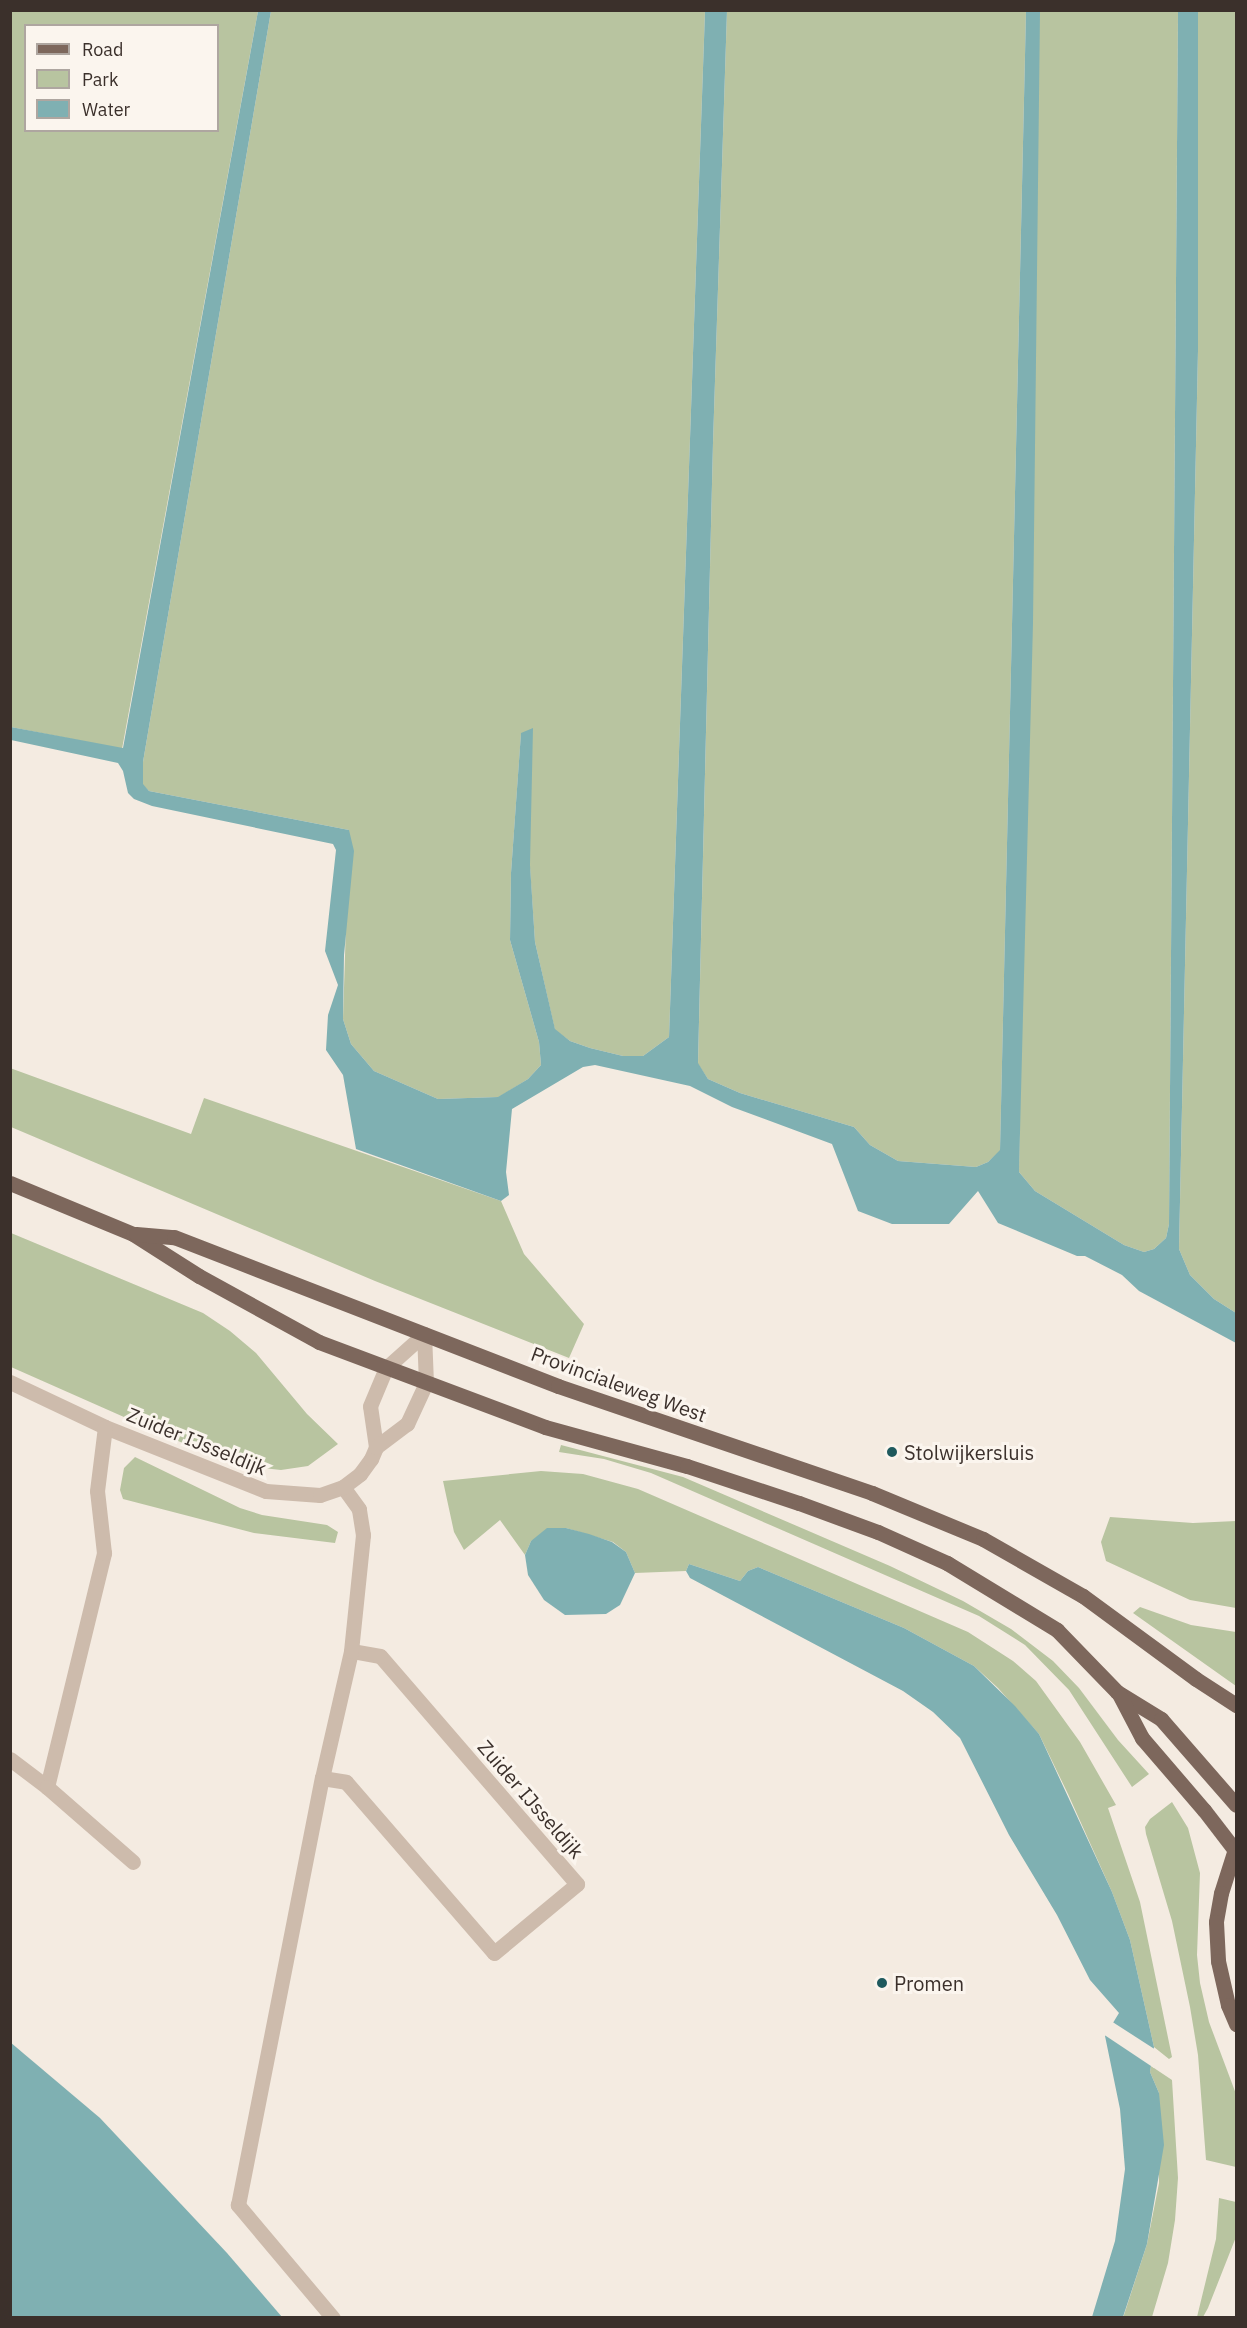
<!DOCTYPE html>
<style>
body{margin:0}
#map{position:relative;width:1247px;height:2328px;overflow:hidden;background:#f4ebe1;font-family:"IBM Plex Sans",sans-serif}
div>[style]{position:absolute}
.green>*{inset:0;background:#b8c4a0}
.water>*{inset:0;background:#7fb0b2}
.pier>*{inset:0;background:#f4ebe1}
.lane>*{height:15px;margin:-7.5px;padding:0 7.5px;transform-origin:7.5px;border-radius:7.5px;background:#cdbbac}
.street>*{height:15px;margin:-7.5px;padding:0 7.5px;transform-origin:7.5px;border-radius:7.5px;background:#cdbbac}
.primary>*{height:15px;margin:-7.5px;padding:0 7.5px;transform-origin:7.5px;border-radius:7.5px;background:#7d675c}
.dots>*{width:16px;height:16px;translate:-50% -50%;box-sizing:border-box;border:3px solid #fbf5ee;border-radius:50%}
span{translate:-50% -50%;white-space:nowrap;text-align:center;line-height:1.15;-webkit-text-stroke:6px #fbf5ee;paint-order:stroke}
.street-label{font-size:20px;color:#3b302b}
.poi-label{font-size:20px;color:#3b302b}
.left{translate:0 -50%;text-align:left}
.frame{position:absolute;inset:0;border:12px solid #3b302b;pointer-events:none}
.legend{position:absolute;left:24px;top:24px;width:195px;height:108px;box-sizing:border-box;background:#fbf5ee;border:2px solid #aea6a0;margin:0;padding:8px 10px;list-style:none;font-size:18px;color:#3b302b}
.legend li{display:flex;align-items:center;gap:12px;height:30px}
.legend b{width:30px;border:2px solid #aea6a0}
</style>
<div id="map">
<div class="green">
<div style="clip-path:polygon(1236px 10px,1236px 1313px,1214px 1299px,1190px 1275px,1179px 1249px,1198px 351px,1198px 11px)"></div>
<div style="clip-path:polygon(evenodd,10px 11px,258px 11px,122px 749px,11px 727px,10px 11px,26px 26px,218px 26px,218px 130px,26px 130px,26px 26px)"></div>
<div style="clip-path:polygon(271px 11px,705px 11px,669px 1037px,643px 1056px,623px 1056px,590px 1048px,570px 1041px,555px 1030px,535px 942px,521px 734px,511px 873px,510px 940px,539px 1042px,541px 1065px,528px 1079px,499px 1097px,438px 1099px,374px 1071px,351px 1044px,343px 1019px,349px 830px,149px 791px,142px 784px,143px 762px)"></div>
<div style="clip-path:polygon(727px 11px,1026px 11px,1000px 1151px,988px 1162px,976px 1167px,898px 1161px,870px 1145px,854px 1127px,740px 1093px,708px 1079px,698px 1064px,713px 443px)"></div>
<div style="clip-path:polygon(1036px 11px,1178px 11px,1169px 1224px,1166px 1238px,1154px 1249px,1144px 1252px,1124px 1245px,1035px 1191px,1019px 1172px)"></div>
<div style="clip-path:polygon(10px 1068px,191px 1134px,204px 1098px,501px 1201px,524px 1254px,584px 1324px,569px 1358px,375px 1281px,11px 1127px)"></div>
<div style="clip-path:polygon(11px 1233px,203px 1313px,230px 1331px,256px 1353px,307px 1414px,338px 1444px,308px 1466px,281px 1470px,246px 1466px,203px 1452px,11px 1367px)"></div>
<div style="clip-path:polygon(561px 1445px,683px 1477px,890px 1566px,963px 1601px,1011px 1629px,1053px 1661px,1079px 1688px,1118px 1740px,1149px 1774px,1132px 1787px,1069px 1690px,1025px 1645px,979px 1616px,651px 1473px,604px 1459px,559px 1452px)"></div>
<div style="clip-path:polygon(135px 1457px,240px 1508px,262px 1515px,327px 1525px,338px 1532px,335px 1543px,254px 1533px,123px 1499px,120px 1490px,124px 1468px)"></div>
<div style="clip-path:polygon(541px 1471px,583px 1474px,638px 1489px,968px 1632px,1013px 1661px,1036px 1681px,1080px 1742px,1116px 1805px,1108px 1808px,1140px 1902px,1172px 2057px,1169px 2059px,1154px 2047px,1130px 1940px,1112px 1892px,1068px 1794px,1039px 1734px,998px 1688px,974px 1666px,904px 1628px,758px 1567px,748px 1571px,740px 1581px,689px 1564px,686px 1571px,635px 1573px,626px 1552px,613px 1542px,566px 1528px,531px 1541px,525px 1555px,500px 1520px,464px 1550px,454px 1532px,443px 1481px)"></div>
<div style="clip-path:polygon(1110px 1517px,1193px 1523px,1236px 1521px,1236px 1608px,1190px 1600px,1106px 1561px,1101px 1542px)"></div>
<div style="clip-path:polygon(1140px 1607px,1191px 1625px,1236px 1632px,1236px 1686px,1133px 1613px)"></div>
<div style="clip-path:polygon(1172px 1802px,1188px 1828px,1200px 1873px,1197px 1955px,1200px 1983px,1209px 2022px,1236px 2094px,1236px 2167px,1206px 2160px,1198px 2055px,1190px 2007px,1172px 1921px,1146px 1834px,1145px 1827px,1150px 1819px)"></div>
<div style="clip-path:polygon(1151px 2066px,1172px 2080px,1178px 2178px,1175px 2220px,1168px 2263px,1152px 2317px,1123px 2318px,1147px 2244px,1159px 2183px,1159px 2093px,1150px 2072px)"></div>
<div style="clip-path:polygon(1219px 2198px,1236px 2202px,1236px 2237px,1208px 2308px,1203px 2317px,1197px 2317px,1216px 2239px)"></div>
</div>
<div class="water">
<div style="clip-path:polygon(258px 11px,271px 11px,143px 762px,143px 784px,149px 791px,349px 830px,354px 851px,344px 955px,343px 1019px,351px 1044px,374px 1071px,438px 1099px,498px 1097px,528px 1079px,541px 1065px,539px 1042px,510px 940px,511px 873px,521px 733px,533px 728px,530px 865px,535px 942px,555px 1029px,570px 1041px,590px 1048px,623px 1056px,643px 1056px,669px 1037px,705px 11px,727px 11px,713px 443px,698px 1063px,708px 1079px,740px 1093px,854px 1127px,870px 1145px,898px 1161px,976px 1167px,988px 1162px,1000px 1150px,1026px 11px,1040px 11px,1033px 623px,1019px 1172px,1035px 1191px,1124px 1245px,1144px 1252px,1154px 1249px,1166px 1238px,1169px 1224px,1178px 11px,1198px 11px,1198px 351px,1179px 1249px,1190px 1275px,1214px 1299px,1236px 1313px,1236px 1343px,1139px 1291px,1122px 1275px,1085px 1256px,1077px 1256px,998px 1223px,978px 1191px,949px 1224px,892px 1224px,858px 1211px,832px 1144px,732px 1107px,690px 1086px,595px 1065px,583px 1067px,512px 1109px,506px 1172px,509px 1195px,501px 1201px,356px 1149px,343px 1075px,326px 1050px,328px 1015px,338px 985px,325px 951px,336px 850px,333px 844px,152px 806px,134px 799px,128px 793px,123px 771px,118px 763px,11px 740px,11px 727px,123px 748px)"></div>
<div style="clip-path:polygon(547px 1528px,566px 1528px,589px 1534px,612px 1542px,626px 1552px,635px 1573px,620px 1605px,606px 1614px,565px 1615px,544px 1600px,528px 1575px,525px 1555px,531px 1541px)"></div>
<div style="clip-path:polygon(689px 1564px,740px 1581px,748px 1571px,758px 1567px,904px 1628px,974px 1666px,1015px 1706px,1039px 1734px,1112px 1892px,1130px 1940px,1154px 2047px,1150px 2072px,1159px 2093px,1164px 2145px,1147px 2244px,1123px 2317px,1092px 2317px,1115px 2241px,1125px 2169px,1120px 2109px,1105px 2036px,1119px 2013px,1090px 1980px,1057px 1915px,1009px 1835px,960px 1738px,933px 1712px,903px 1691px,690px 1578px,686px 1571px)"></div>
<div style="clip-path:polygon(10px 2042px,100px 2118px,227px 2253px,282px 2317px,11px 2317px)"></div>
</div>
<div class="pier">
<div style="clip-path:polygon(1111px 2021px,1156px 2050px,1154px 2068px,1103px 2034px)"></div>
</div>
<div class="lane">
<div style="left:322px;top:1778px;width:24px;rotate:9deg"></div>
<div style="left:346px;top:1782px;width:226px;rotate:49.1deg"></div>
<div style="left:494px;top:1953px;width:108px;rotate:-39.7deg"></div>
<div style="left:577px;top:1884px;width:301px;rotate:-130.8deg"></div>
<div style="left:380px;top:1656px;width:29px;rotate:-170deg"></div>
<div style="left:333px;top:2318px;width:148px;rotate:-130.1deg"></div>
<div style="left:238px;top:2205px;width:435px;rotate:-78.9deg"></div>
<div style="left:322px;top:1778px;width:130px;rotate:-77.1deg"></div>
<div style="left:351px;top:1651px;width:117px;rotate:-84.1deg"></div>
<div style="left:363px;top:1535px;width:26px;rotate:-99deg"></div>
<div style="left:359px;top:1509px;width:27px;rotate:-126deg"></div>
</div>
<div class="street">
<div style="left:10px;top:1382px;width:105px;rotate:25.3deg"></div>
<div style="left:105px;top:1427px;width:173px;rotate:21.7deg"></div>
<div style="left:266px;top:1491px;width:54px;rotate:4.2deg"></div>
<div style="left:320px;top:1495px;width:24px;rotate:-19deg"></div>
<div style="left:343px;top:1487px;width:21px;rotate:-37deg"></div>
<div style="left:360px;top:1474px;width:19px;rotate:-54deg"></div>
<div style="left:371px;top:1459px;width:13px;rotate:-67deg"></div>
<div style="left:376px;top:1447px;width:41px;rotate:-98.3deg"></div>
<div style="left:370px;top:1406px;width:41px;rotate:-67.2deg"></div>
<div style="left:386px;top:1368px;width:51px;rotate:-41.8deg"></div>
<div style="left:376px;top:1447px;width:39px;rotate:-37deg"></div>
<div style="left:407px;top:1424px;width:45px;rotate:-65.1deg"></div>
<div style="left:426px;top:1383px;width:49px;rotate:-92.3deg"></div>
<div style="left:10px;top:1759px;width:46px;rotate:37.1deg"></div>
<div style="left:47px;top:1787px;width:241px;rotate:-76.3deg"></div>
<div style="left:104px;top:1553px;width:62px;rotate:-96.4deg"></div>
<div style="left:97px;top:1491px;width:64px;rotate:-82.9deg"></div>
<div style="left:47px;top:1787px;width:114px;rotate:41.1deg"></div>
</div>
<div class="primary">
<div style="left:10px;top:1183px;width:133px;rotate:22.5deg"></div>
<div style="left:133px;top:1234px;width:78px;rotate:32.5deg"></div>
<div style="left:199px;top:1276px;width:137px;rotate:28.8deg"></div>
<div style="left:319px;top:1342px;width:241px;rotate:20.6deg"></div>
<div style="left:545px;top:1427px;width:147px;rotate:15.4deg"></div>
<div style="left:687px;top:1466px;width:118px;rotate:18.3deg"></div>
<div style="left:799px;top:1503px;width:84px;rotate:20.2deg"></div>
<div style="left:878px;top:1532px;width:76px;rotate:24.2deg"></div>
<div style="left:947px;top:1563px;width:129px;rotate:31.3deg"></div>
<div style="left:1057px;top:1630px;width:86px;rotate:45.9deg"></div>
<div style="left:1117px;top:1692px;width:52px;rotate:31.5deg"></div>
<div style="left:1161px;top:1719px;width:114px;rotate:48.9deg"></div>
<div style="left:136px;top:1234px;width:38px;rotate:5deg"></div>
<div style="left:174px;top:1237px;width:412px;rotate:21.2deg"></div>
<div style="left:558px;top:1386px;width:332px;rotate:18.8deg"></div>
<div style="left:872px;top:1493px;width:120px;rotate:22.5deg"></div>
<div style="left:983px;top:1539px;width:115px;rotate:29.7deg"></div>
<div style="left:1083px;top:1596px;width:140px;rotate:36.3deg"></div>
<div style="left:1196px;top:1679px;width:48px;rotate:33deg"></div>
<div style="left:1119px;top:1694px;width:50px;rotate:62.4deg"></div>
<div style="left:1142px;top:1738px;width:95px;rotate:49.3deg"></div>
<div style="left:1204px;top:1810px;width:49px;rotate:52.4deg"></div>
<div style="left:1236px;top:1846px;width:49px;rotate:107.7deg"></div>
<div style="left:1221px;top:1893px;width:29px;rotate:100deg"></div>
<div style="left:1216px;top:1922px;width:39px;rotate:87deg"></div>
<div style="left:1218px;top:1961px;width:45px;rotate:77.2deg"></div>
<div style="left:1228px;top:2005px;width:21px;rotate:67deg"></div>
</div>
<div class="dots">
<div style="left:892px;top:1452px;background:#1f5a5e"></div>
<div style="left:882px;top:1983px;background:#1f5a5e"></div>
</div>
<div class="street-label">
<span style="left:619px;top:1384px;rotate:20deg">Provincialeweg West</span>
<span style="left:197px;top:1441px;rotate:22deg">Zuider IJsseldijk</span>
<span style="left:531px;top:1799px;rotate:49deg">Zuider IJsseldijk</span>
</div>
<div class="poi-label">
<span class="left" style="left:904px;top:1452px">Stolwijkersluis</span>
<span class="left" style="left:894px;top:1983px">Promen</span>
</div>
<div class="frame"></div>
<ul class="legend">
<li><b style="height:8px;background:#7d675c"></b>Road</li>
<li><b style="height:16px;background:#b8c4a0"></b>Park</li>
<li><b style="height:16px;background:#7fb0b2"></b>Water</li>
</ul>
</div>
